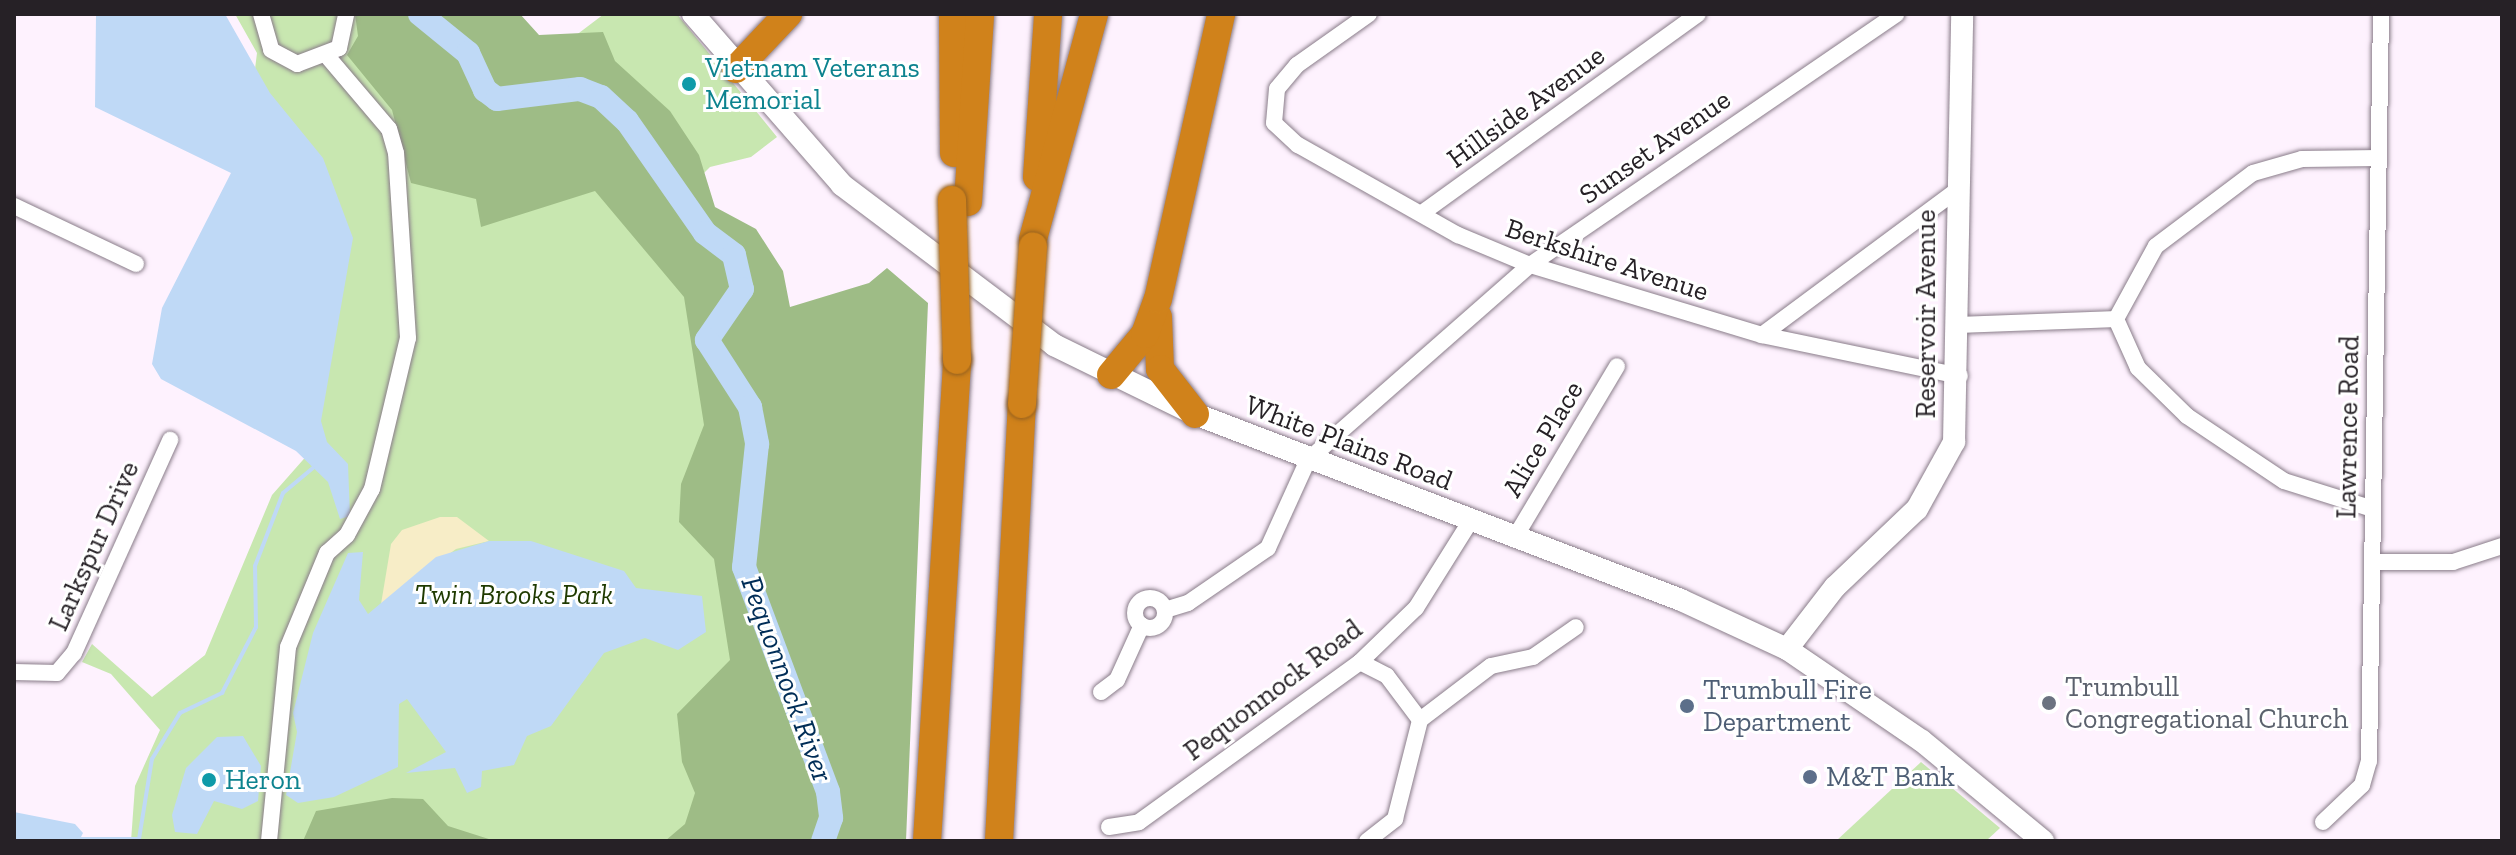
<!DOCTYPE html>
<style>
body{margin:0}
#map{position:relative;width:2516px;height:855px;overflow:hidden;background:#fef2fe;font-family:"Zilla Slab",serif}
div>[style]{position:absolute}
.green>*{inset:0;background:#c8e7b0}
.forest>*{inset:0;background:#9ebc86}
.sand>*{inset:0;background:#f7edc7}
.water>*{inset:0;background:#bfd9f6}
.stream>*{height:4px;margin:-2px;padding:0 2px;transform-origin:2px;border-radius:2px;background:#bfd9f6}
.river>*{height:24px;margin:-12px;padding:0 12px;transform-origin:12px;border-radius:12px;background:#bfd9f6}
.roads{filter:drop-shadow(0 0 2px #897c89) drop-shadow(0 0 2px #897c89)}
.minor>*{height:16px;margin:-8px;padding:0 8px;transform-origin:8px;border-radius:8px;background:#fff}
.minor>.ring{margin:-8px;padding:0;box-sizing:content-box;background:none;border:16px solid #fff;border-radius:50%}
.secondary>*{height:22px;margin:-11px;padding:0 11px;transform-origin:11px;border-radius:11px;background:#fff}
.motorway>*{height:28px;margin:-14px;padding:0 14px;transform-origin:14px;border-radius:14px;background:#d0821b}
.bridges{filter:drop-shadow(0 0 2px #94601f) drop-shadow(0 0 2px #94601f)}
.motorway-bridge>*{height:28px;margin:-14px;padding:0 14px;transform-origin:14px;border-radius:14px;background:#d0821b}
.dots>*{width:22px;height:22px;translate:-50% -50%;box-sizing:border-box;border:4px solid #fff;border-radius:50%}
span{translate:-50% -50%;white-space:nowrap;text-align:center;line-height:1.15;-webkit-text-stroke:6px #fff;paint-order:stroke}
.culture-label{font-size:28px;color:#0d838f}
.left{translate:0 -50%;text-align:left}
.street-label{font-size:28px;color:#262126}
.park-label{font-size:28px;color:#1f3a00;font-style:italic}
.worship-label{font-size:28px;color:#5b616d}
.service-label{font-size:28px;color:#4e5e75}
.water-label{font-size:30px;color:#002d57;font-style:italic}
.frame{position:absolute;inset:0;border:16px solid #262126;pointer-events:none}
</style>
<div id="map">
<div class="green">
<div style="clip-path:polygon(235px 14px,438px 14px,505px 89px,604px 14px,677px 14px,777px 137px,751px 157px,710px 167px,688px 189px,837px 841px,131px 841px,135px 786px,160px 730px,111px 674px,82px 662px,92px 644px,152px 697px,205px 655px,272px 495px,317px 444px,254px 77px,257px 53px)"></div>
<div style="clip-path:polygon(1921px 762px,2000px 828px,1986px 841px,1836px 841px)"></div>
</div>
<div class="forest">
<div style="clip-path:polygon(355px 14px,520px 14px,539px 35px,603px 32px,615px 61px,670px 111px,699px 155px,715px 207px,756px 229px,783px 271px,790px 307px,869px 283px,887px 268px,928px 303px,906px 841px,665px 841px,685px 824px,695px 793px,682px 762px,677px 714px,730px 660px,714px 559px,679px 522px,681px 484px,704px 425px,684px 297px,595px 191px,481px 227px,476px 199px,411px 183px,392px 110px,347px 55px,358px 36px)"></div>
<div style="clip-path:polygon(392px 798px,423px 799px,448px 826px,495px 841px,303px 841px,316px 811px)"></div>
</div>
<div class="sand">
<div style="clip-path:polygon(440px 517px,457px 517px,489px 541px,456px 549px,381px 604px,391px 544px,402px 530px)"></div>
</div>
<div class="water">
<div style="clip-path:polygon(96px 14px,225px 14px,270px 93px,323px 158px,353px 238px,321px 421px,327px 442px,348px 464px,350px 516px,340px 519px,328px 482px,296px 451px,161px 379px,152px 364px,162px 308px,231px 173px,95px 107px)"></div>
<div style="clip-path:polygon(489px 541px,531px 541px,624px 571px,636px 588px,702px 596px,706px 632px,678px 650px,645px 638px,604px 653px,551px 726px,527px 736px,514px 765px,482px 771px,481px 787px,467px 793px,455px 768px,406px 773px,446px 752px,407px 699px,399px 704px,398px 767px,334px 797px,298px 803px,286px 795px,297px 732px,293px 713px,313px 633px,348px 553px,363px 552px,359px 600px,368px 614px,436px 557px)"></div>
<div style="clip-path:polygon(243px 736px,261px 766px,258px 801px,242px 809px,214px 801px,197px 834px,175px 832px,172px 815px,186px 768px,217px 737px)"></div>
<div style="clip-path:polygon(14px 812px,75px 824px,83px 833px,79px 841px,14px 841px)"></div>
</div>
<div class="stream">
<div style="left:78px;top:839px;width:61px"></div>
<div style="left:139px;top:839px;width:81px;rotate:-80.8deg"></div>
<div style="left:152px;top:759px;width:54px;rotate:-58.7deg"></div>
<div style="left:180px;top:713px;width:47px;rotate:-25.5deg"></div>
<div style="left:222px;top:693px;width:74px;rotate:-62.7deg"></div>
<div style="left:256px;top:627px;width:61px;rotate:-90.9deg"></div>
<div style="left:255px;top:566px;width:78px;rotate:-69deg"></div>
<div style="left:283px;top:493px;width:39px;rotate:-40deg"></div>
</div>
<div class="river">
<div style="left:420px;top:14px;width:62px;rotate:39.1deg"></div>
<div style="left:468px;top:53px;width:41px;rotate:65.3deg"></div>
<div style="left:485px;top:90px;width:15px;rotate:37deg"></div>
<div style="left:497px;top:99px;width:84px;rotate:-6.9deg"></div>
<div style="left:580px;top:89px;width:22px;rotate:21deg"></div>
<div style="left:601px;top:97px;width:35px;rotate:43deg"></div>
<div style="left:627px;top:121px;width:136px;rotate:55.1deg"></div>
<div style="left:705px;top:233px;width:36px;rotate:37deg"></div>
<div style="left:734px;top:255px;width:35px;rotate:77deg"></div>
<div style="left:742px;top:289px;width:62px;rotate:124.5deg"></div>
<div style="left:707px;top:340px;width:80px;rotate:57.3deg"></div>
<div style="left:750px;top:407px;width:38px;rotate:79deg"></div>
<div style="left:757px;top:444px;width:124px;rotate:96deg"></div>
<div style="left:744px;top:567px;width:240px;rotate:69.5deg"></div>
<div style="left:828px;top:792px;width:26px;rotate:83deg"></div>
<div style="left:831px;top:818px;width:24px;rotate:109deg"></div>
</div>
<div class="roads">
<div class="minor">
<div style="left:261px;top:14px;width:37px;rotate:74deg"></div>
<div style="left:271px;top:50px;width:30px;rotate:28deg"></div>
<div style="left:297px;top:64px;width:45px;rotate:-20.9deg"></div>
<div style="left:339px;top:48px;width:35px;rotate:-78deg"></div>
<div style="left:1369px;top:14px;width:88px;rotate:144.7deg"></div>
<div style="left:1297px;top:65px;width:31px;rotate:130deg"></div>
<div style="left:1277px;top:89px;width:34px;rotate:95deg"></div>
<div style="left:1274px;top:123px;width:33px;rotate:43deg"></div>
<div style="left:1298px;top:145px;width:184px;rotate:29.4deg"></div>
<div style="left:1458px;top:235px;width:78px;rotate:22.6deg"></div>
<div style="left:1530px;top:265px;width:242px;rotate:16.8deg"></div>
<div style="left:1762px;top:335px;width:202px;rotate:11.7deg"></div>
<div style="left:14px;top:206px;width:135px;rotate:25.4deg"></div>
<div style="left:1422px;top:213px;width:340px;rotate:-35.8deg"></div>
<div style="left:1959px;top:325px;width:157px;rotate:-2.2deg"></div>
<div style="left:1762px;top:335px;width:242px;rotate:-36.6deg"></div>
<div style="left:2373px;top:509px;width:93px;rotate:-162.5deg"></div>
<div style="left:2284px;top:481px;width:117px;rotate:-146.2deg"></div>
<div style="left:2187px;top:416px;width:69px;rotate:-135.6deg"></div>
<div style="left:2138px;top:368px;width:54px;rotate:-114.2deg"></div>
<div style="left:2116px;top:319px;width:83px;rotate:-61.3deg"></div>
<div style="left:2156px;top:246px;width:121px;rotate:-37deg"></div>
<div style="left:2253px;top:173px;width:51px;rotate:-15.9deg"></div>
<div style="left:2302px;top:159px;width:77px;rotate:-0.7deg"></div>
<div style="left:1514px;top:539px;width:201px;rotate:-59.2deg"></div>
<div style="left:2373px;top:562px;width:80px"></div>
<div style="left:2453px;top:562px;width:52px;rotate:-18.1deg"></div>
<div class="ring" style="left:1135px;top:598px;width:14px;height:14px"></div>
<div style="left:1165px;top:610px;width:24px;rotate:-17deg"></div>
<div style="left:1188px;top:603px;width:97px;rotate:-34.5deg"></div>
<div style="left:1268px;top:548px;width:97px;rotate:-65.6deg"></div>
<div style="left:1308px;top:460px;width:295px;rotate:-41.3deg"></div>
<div style="left:1530px;top:265px;width:444px;rotate:-34.4deg"></div>
<div style="left:1360px;top:662px;width:30px;rotate:27deg"></div>
<div style="left:1387px;top:676px;width:55px;rotate:53.1deg"></div>
<div style="left:1420px;top:720px;width:89px;rotate:-37.3deg"></div>
<div style="left:1491px;top:666px;width:43px;rotate:-12.1deg"></div>
<div style="left:1533px;top:657px;width:52px;rotate:-34.9deg"></div>
<div style="left:14px;top:672px;width:43px;rotate:1.3deg"></div>
<div style="left:57px;top:673px;width:26px;rotate:-50deg"></div>
<div style="left:74px;top:653px;width:234px;rotate:-65.7deg"></div>
<div style="left:1101px;top:692px;width:20px;rotate:-37deg"></div>
<div style="left:1117px;top:680px;width:60px;rotate:-65.6deg"></div>
<div style="left:2323px;top:822px;width:54px;rotate:-43.5deg"></div>
<div style="left:2362px;top:785px;width:25px;rotate:-74deg"></div>
<div style="left:2369px;top:761px;width:747px;rotate:-89.08deg"></div>
<div style="left:1109px;top:827px;width:30px;rotate:-9deg"></div>
<div style="left:1139px;top:822px;width:273px;rotate:-35.9deg"></div>
<div style="left:1360px;top:662px;width:78px;rotate:-44deg"></div>
<div style="left:1416px;top:608px;width:102px;rotate:-57.9deg"></div>
<div style="left:269px;top:841px;width:195px;rotate:-84.4deg"></div>
<div style="left:288px;top:647px;width:102px;rotate:-67.5deg"></div>
<div style="left:327px;top:553px;width:27px;rotate:-42deg"></div>
<div style="left:347px;top:535px;width:52px;rotate:-61.5deg"></div>
<div style="left:372px;top:489px;width:155px;rotate:-76.6deg"></div>
<div style="left:408px;top:338px;width:185px;rotate:-93.7deg"></div>
<div style="left:396px;top:153px;width:25px;rotate:-106deg"></div>
<div style="left:389px;top:129px;width:94px;rotate:-130.3deg"></div>
<div style="left:1367px;top:841px;width:36px;rotate:-38deg"></div>
<div style="left:1395px;top:819px;width:102px;rotate:-75.8deg"></div>
</div>
<div class="secondary">
<div style="left:693px;top:14px;width:227px;rotate:48.9deg"></div>
<div style="left:842px;top:185px;width:266px;rotate:37deg"></div>
<div style="left:1054px;top:345px;width:157px;rotate:26.1deg"></div>
<div style="left:1195px;top:414px;width:520px;rotate:20.94deg"></div>
<div style="left:1681px;top:600px;width:117px;rotate:24.8deg"></div>
<div style="left:1787px;top:649px;width:163px;rotate:34.3deg"></div>
<div style="left:1922px;top:741px;width:157px;rotate:39.6deg"></div>
<div style="left:1787px;top:649px;width:78px;rotate:-52.3deg"></div>
<div style="left:1835px;top:587px;width:113px;rotate:-43.6deg"></div>
<div style="left:1917px;top:509px;width:77px;rotate:-61.1deg"></div>
<div style="left:1954px;top:442px;width:428px;rotate:-88.9deg"></div>
</div>
<div class="motorway">
<div style="left:953px;top:14px;width:139px;rotate:89.6deg"></div>
<div style="left:736px;top:69px;width:76px;rotate:-46.6deg"></div>
<div style="left:1037px;top:177px;width:163px;rotate:-86.1deg"></div>
<div style="left:968px;top:202px;width:188px;rotate:-86.3deg"></div>
<div style="left:1033px;top:239px;width:233px;rotate:-74.8deg"></div>
<div style="left:1158px;top:317px;width:52px;rotate:87.8deg"></div>
<div style="left:1160px;top:369px;width:57px;rotate:52.1deg"></div>
<div style="left:1111px;top:375px;width:53px;rotate:-50.3deg"></div>
<div style="left:1145px;top:334px;width:37px;rotate:-70deg"></div>
<div style="left:1158px;top:299px;width:292px;rotate:-77.5deg"></div>
<div style="left:927px;top:841px;width:482px;rotate:-86.4deg"></div>
<div style="left:999px;top:841px;width:438px;rotate:-87deg"></div>
</div>
</div>
<div class="bridges">
<div class="motorway-bridge">
<div style="left:952px;top:200px;width:160px;rotate:88.2deg"></div>
<div style="left:1022px;top:404px;width:158px;rotate:-86deg"></div>
</div>
</div>
<div class="dots">
<div style="left:689px;top:84px;background:#0f9aa8"></div>
<div style="left:2049px;top:703px;background:#6b7280"></div>
<div style="left:1687px;top:706px;background:#5c6f8a"></div>
<div style="left:1810px;top:777px;background:#5c6f8a"></div>
<div style="left:209px;top:780px;background:#0f9aa8"></div>
</div>
<div class="culture-label">
<span class="left" style="left:705px;top:84px">Vietnam Veterans<br>Memorial</span>
<span class="left" style="left:225px;top:780px">Heron</span>
</div>
<div class="street-label">
<span style="left:1526px;top:107px;rotate:-36deg">Hillside Avenue</span>
<span style="left:1655px;top:147px;rotate:-35deg">Sunset Avenue</span>
<span style="left:1607px;top:260px;rotate:18deg">Berkshire Avenue</span>
<span style="left:1926px;top:314px;rotate:-90deg">Reservoir Avenue</span>
<span style="left:2348px;top:427px;rotate:-89deg">Lawrence Road</span>
<span style="left:1543px;top:439px;rotate:-59deg">Alice Place</span>
<span style="left:1349px;top:443px;rotate:21deg">White Plains Road</span>
<span style="left:94px;top:546px;rotate:-66deg">Larkspur Drive</span>
<span style="left:1273px;top:690px;rotate:-37deg">Pequonnock Road</span>
</div>
<div class="park-label">
<span style="left:514px;top:595px">Twin Brooks Park</span>
</div>
<div class="worship-label">
<span class="left" style="left:2065px;top:703px">Trumbull<br>Congregational Church</span>
</div>
<div class="service-label">
<span class="left" style="left:1703px;top:706px">Trumbull Fire<br>Department</span>
<span class="left" style="left:1826px;top:777px">M&amp;T Bank</span>
</div>
<div class="water-label">
<span style="left:787px;top:679px;rotate:70deg">Pequonnock River</span>
</div>
<div class="frame"></div>
</div>
